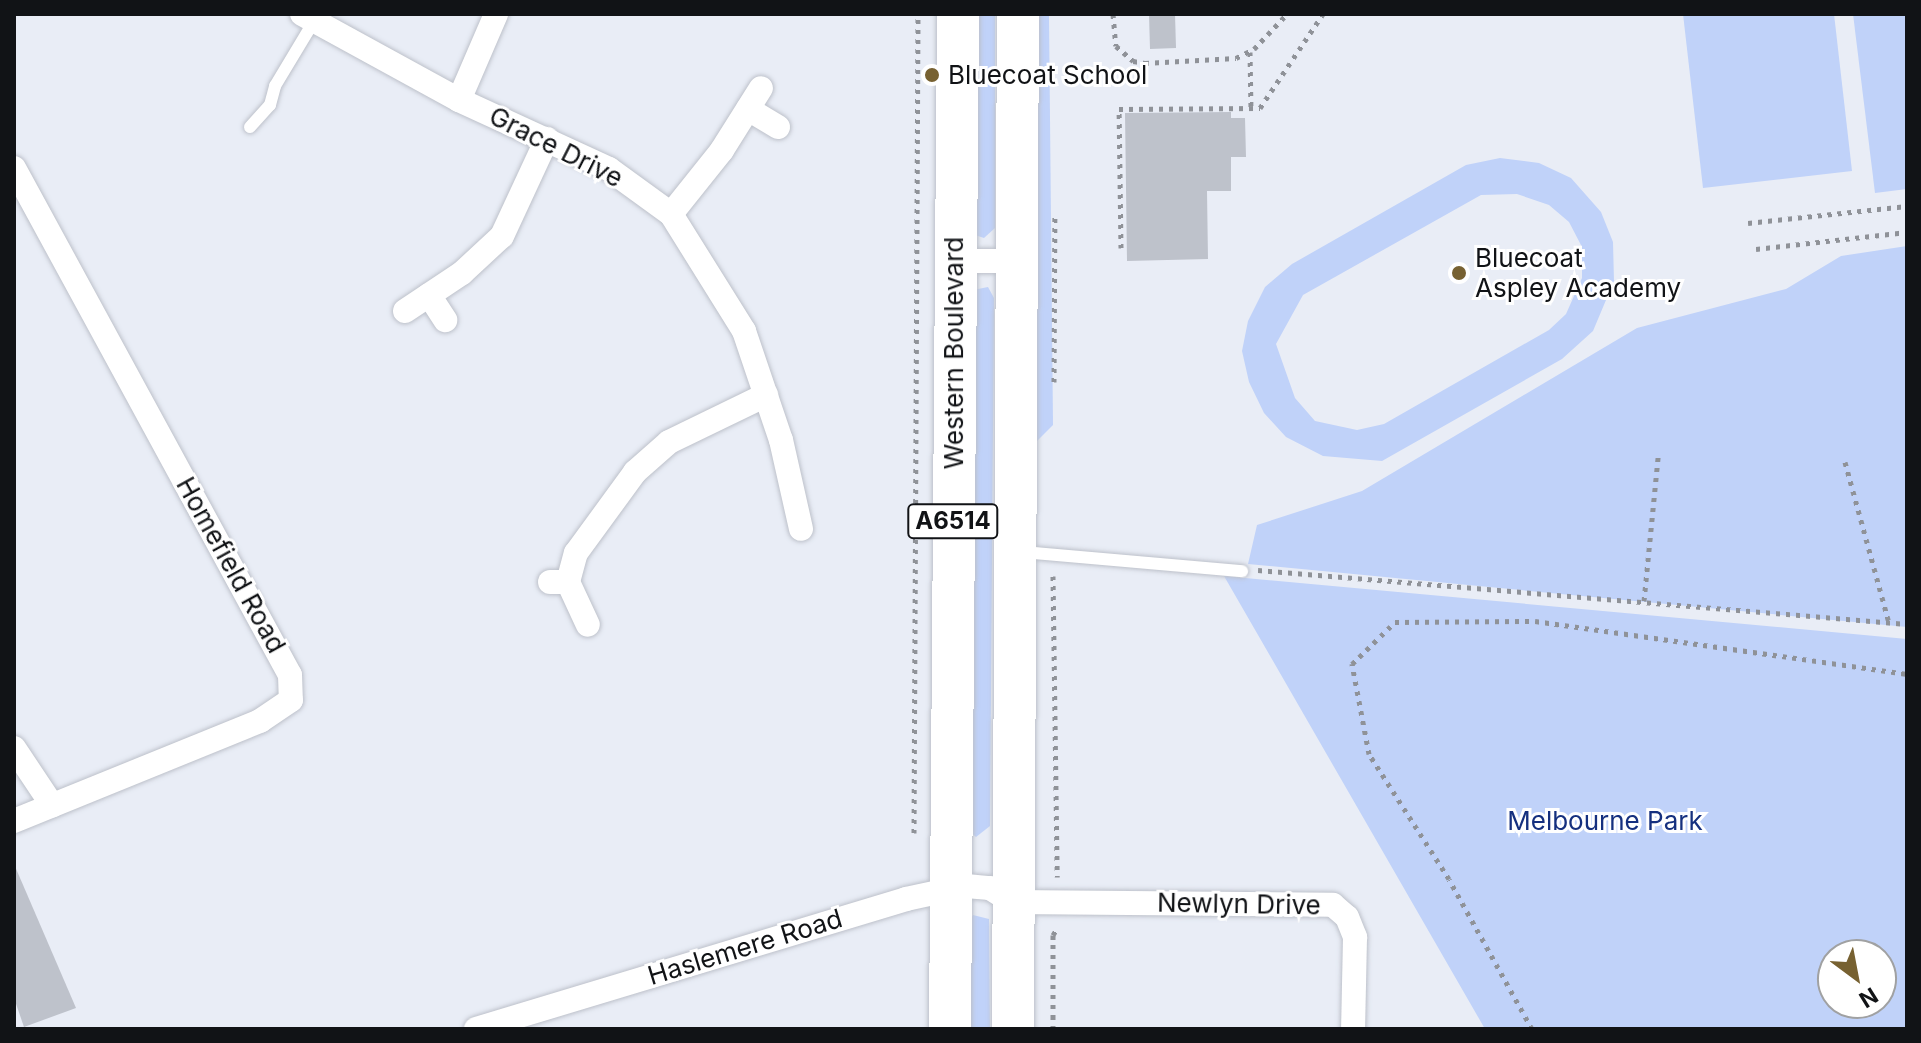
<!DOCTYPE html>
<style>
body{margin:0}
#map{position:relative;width:1921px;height:1043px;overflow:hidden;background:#e9edf6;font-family:Inter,sans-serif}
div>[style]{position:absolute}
.green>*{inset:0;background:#c0d2f9}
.building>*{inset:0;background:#bec2cb}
.path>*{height:5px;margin-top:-2.5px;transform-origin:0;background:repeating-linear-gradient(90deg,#8f9298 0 4px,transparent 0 10px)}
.roads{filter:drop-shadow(0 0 2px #bdc1ca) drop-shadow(0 0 2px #bdc1ca)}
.lane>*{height:12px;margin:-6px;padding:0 6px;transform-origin:6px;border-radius:6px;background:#fff}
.street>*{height:24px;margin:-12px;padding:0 12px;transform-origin:12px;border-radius:12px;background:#fff}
.highway>*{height:42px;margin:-21px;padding:0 21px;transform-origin:21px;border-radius:21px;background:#fff}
.dots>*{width:22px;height:22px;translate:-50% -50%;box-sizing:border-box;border:4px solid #fff;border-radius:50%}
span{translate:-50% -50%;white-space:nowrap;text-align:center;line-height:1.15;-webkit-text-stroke:6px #fff;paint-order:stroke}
.shield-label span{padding:2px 6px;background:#fff;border:2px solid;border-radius:6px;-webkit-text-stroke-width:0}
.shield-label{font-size:24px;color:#111316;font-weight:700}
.poi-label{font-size:26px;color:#111316}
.left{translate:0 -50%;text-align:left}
.street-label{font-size:26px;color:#111316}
.park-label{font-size:26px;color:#15307f}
.frame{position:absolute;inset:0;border:16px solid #111316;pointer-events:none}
.north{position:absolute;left:1817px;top:939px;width:80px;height:80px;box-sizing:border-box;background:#fff;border:2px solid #a0a1a2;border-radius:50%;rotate:148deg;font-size:22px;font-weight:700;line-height:32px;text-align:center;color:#111316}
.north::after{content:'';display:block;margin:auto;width:28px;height:36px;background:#776131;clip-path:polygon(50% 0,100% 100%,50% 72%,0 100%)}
</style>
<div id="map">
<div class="green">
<div style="clip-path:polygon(978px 14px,995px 14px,995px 228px,984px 238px,975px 235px)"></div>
<div style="clip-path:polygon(1038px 14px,1049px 16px,1053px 425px,1034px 444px)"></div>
<div style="clip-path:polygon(1683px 14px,1834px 14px,1852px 171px,1703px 188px)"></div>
<div style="clip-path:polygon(1853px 14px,1907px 14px,1907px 189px,1875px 193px)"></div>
<div style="clip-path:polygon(evenodd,1500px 158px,1539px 163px,1571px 178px,1601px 212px,1613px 242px,1614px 281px,1593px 331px,1562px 359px,1382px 461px,1323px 456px,1286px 437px,1264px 413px,1249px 382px,1242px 351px,1248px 321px,1265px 287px,1292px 264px,1466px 165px,1500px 158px,1517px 194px,1549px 205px,1569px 222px,1582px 247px,1582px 278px,1566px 314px,1549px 330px,1384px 424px,1357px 430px,1315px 421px,1295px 398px,1276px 344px,1303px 295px,1481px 195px,1517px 194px)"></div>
<div style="clip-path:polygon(1907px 246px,1907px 627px,1248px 564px,1257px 525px,1362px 491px,1637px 328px,1786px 289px,1841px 256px)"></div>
<div style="clip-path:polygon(988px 287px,994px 298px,990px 826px,976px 837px,969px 831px,973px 290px)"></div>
<div style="clip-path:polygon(evenodd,1224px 576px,1907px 639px,1907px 1029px,1485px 1029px,1224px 576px,1833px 955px,1881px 955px,1881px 1003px,1833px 1003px,1833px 955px)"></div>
<div style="clip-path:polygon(973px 915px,989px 919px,990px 1029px,966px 1029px,967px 925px)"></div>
</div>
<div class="building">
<div style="clip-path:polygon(1149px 14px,1175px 14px,1176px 48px,1150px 49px)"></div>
<div style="clip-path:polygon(1231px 112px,1231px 118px,1245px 118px,1246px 157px,1231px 157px,1231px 191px,1207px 191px,1208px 259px,1127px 261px,1125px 113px)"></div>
<div style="clip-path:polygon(14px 864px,76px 1008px,24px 1027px,14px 998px)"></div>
</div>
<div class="path">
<div style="left:1113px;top:14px;width:32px;rotate:85deg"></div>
<div style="left:1116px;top:46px;width:23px;rotate:41deg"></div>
<div style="left:1133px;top:61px;width:12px;rotate:9deg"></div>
<div style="left:1145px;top:63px;width:91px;rotate:-3.1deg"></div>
<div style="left:1236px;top:58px;width:20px;rotate:-27deg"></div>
<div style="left:1254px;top:49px;width:48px;rotate:-46.7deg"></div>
<div style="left:1250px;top:52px;width:56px;rotate:89deg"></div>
<div style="left:1748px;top:223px;width:160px;rotate:-6.1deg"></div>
<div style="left:1121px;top:248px;width:139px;rotate:-90.8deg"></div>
<div style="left:1119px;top:109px;width:141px;rotate:-0.4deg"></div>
<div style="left:1260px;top:108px;width:113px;rotate:-56.2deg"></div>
<div style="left:1756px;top:249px;width:152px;rotate:-6.4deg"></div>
<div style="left:1054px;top:382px;width:166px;rotate:-89.7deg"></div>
<div style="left:1845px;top:462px;width:167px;rotate:74.7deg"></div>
<div style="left:1258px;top:570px;width:651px;rotate:4.76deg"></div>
<div style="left:1053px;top:576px;width:301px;rotate:89.2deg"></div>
<div style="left:1644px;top:601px;width:145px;rotate:-84.4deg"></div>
<div style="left:914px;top:833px;width:819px;rotate:-89.72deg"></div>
<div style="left:1053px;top:1029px;width:94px;rotate:-90deg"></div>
<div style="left:1053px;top:935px;width:9px;rotate:-58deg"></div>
<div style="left:1532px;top:1029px;width:171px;rotate:-119deg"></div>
<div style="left:1449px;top:879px;width:148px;rotate:-122.6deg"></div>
<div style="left:1369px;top:754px;width:92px;rotate:-100.7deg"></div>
<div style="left:1352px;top:664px;width:60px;rotate:-44.3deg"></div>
<div style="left:1395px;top:622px;width:140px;rotate:-0.4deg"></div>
<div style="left:1535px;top:621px;width:376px;rotate:8.1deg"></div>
</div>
<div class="roads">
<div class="lane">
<div style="left:250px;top:127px;width:30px;rotate:-48deg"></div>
<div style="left:270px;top:105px;width:20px;rotate:-75deg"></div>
<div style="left:275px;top:86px;width:76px;rotate:-59deg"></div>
<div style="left:1023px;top:552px;width:220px;rotate:5deg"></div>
</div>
<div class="street">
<div style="left:302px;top:14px;width:179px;rotate:28.7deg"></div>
<div style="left:459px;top:100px;width:165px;rotate:24.7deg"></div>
<div style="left:609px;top:169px;width:77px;rotate:36deg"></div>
<div style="left:671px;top:214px;width:138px;rotate:58deg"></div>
<div style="left:744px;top:331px;width:115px;rotate:71.3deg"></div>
<div style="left:781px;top:440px;width:91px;rotate:77.3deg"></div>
<div style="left:459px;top:100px;width:94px;rotate:-66.7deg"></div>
<div style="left:748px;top:109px;width:35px;rotate:31deg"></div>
<div style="left:14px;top:168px;width:577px;rotate:61.44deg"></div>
<div style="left:290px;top:675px;width:25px;rotate:88deg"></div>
<div style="left:291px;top:700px;width:37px;rotate:146deg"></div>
<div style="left:260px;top:721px;width:266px;rotate:157.9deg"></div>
<div style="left:671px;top:214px;width:82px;rotate:-51.4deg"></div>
<div style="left:722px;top:150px;width:73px;rotate:-57.8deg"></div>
<div style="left:954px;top:261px;width:63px"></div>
<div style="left:429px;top:295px;width:30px;rotate:57deg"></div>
<div style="left:405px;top:311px;width:69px;rotate:-33.7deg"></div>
<div style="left:462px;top:273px;width:54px;rotate:-42.8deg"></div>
<div style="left:502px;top:236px;width:107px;rotate:-65.1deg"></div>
<div style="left:550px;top:582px;width:18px"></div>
<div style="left:568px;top:582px;width:47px;rotate:65.1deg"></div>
<div style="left:568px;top:582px;width:30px;rotate:-75deg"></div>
<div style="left:576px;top:553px;width:100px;rotate:-53.9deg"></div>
<div style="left:635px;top:472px;width:45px;rotate:-41.4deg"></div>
<div style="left:669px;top:442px;width:108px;rotate:-25.9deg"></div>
<div style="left:14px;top:748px;width:69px;rotate:56.3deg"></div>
<div style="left:476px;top:1029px;width:449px;rotate:-16.8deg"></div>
<div style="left:906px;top:899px;width:61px;rotate:-12.2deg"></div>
<div style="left:966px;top:886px;width:24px;rotate:5deg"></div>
<div style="left:990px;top:888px;width:26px;rotate:32deg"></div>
<div style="left:1012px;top:902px;width:321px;rotate:0.5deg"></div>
<div style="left:1333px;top:905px;width:18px;rotate:41deg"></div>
<div style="left:1347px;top:917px;width:22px;rotate:68deg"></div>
<div style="left:1355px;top:937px;width:92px;rotate:91.2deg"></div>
</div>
<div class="highway">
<div style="left:950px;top:1029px;width:1015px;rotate:-89.55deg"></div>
<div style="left:1013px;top:1029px;width:1015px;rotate:-89.72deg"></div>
</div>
</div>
<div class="dots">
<div style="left:932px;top:75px;background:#776131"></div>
<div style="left:1459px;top:273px;background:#776131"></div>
</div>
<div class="shield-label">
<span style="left:953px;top:521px">A6514</span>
</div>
<div class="poi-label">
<span class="left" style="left:948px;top:75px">Bluecoat School</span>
<span class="left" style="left:1475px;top:273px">Bluecoat<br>Aspley Academy</span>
</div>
<div class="street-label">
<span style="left:556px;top:147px;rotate:27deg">Grace Drive</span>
<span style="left:954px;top:353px;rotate:-90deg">Western Boulevard</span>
<span style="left:231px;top:565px;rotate:61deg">Homefield Road</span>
<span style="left:1239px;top:904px;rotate:1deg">Newlyn Drive</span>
<span style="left:745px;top:947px;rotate:-17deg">Haslemere Road</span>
</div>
<div class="park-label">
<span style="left:1605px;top:821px">Melbourne Park</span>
</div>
<div class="frame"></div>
<div class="north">N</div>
</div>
